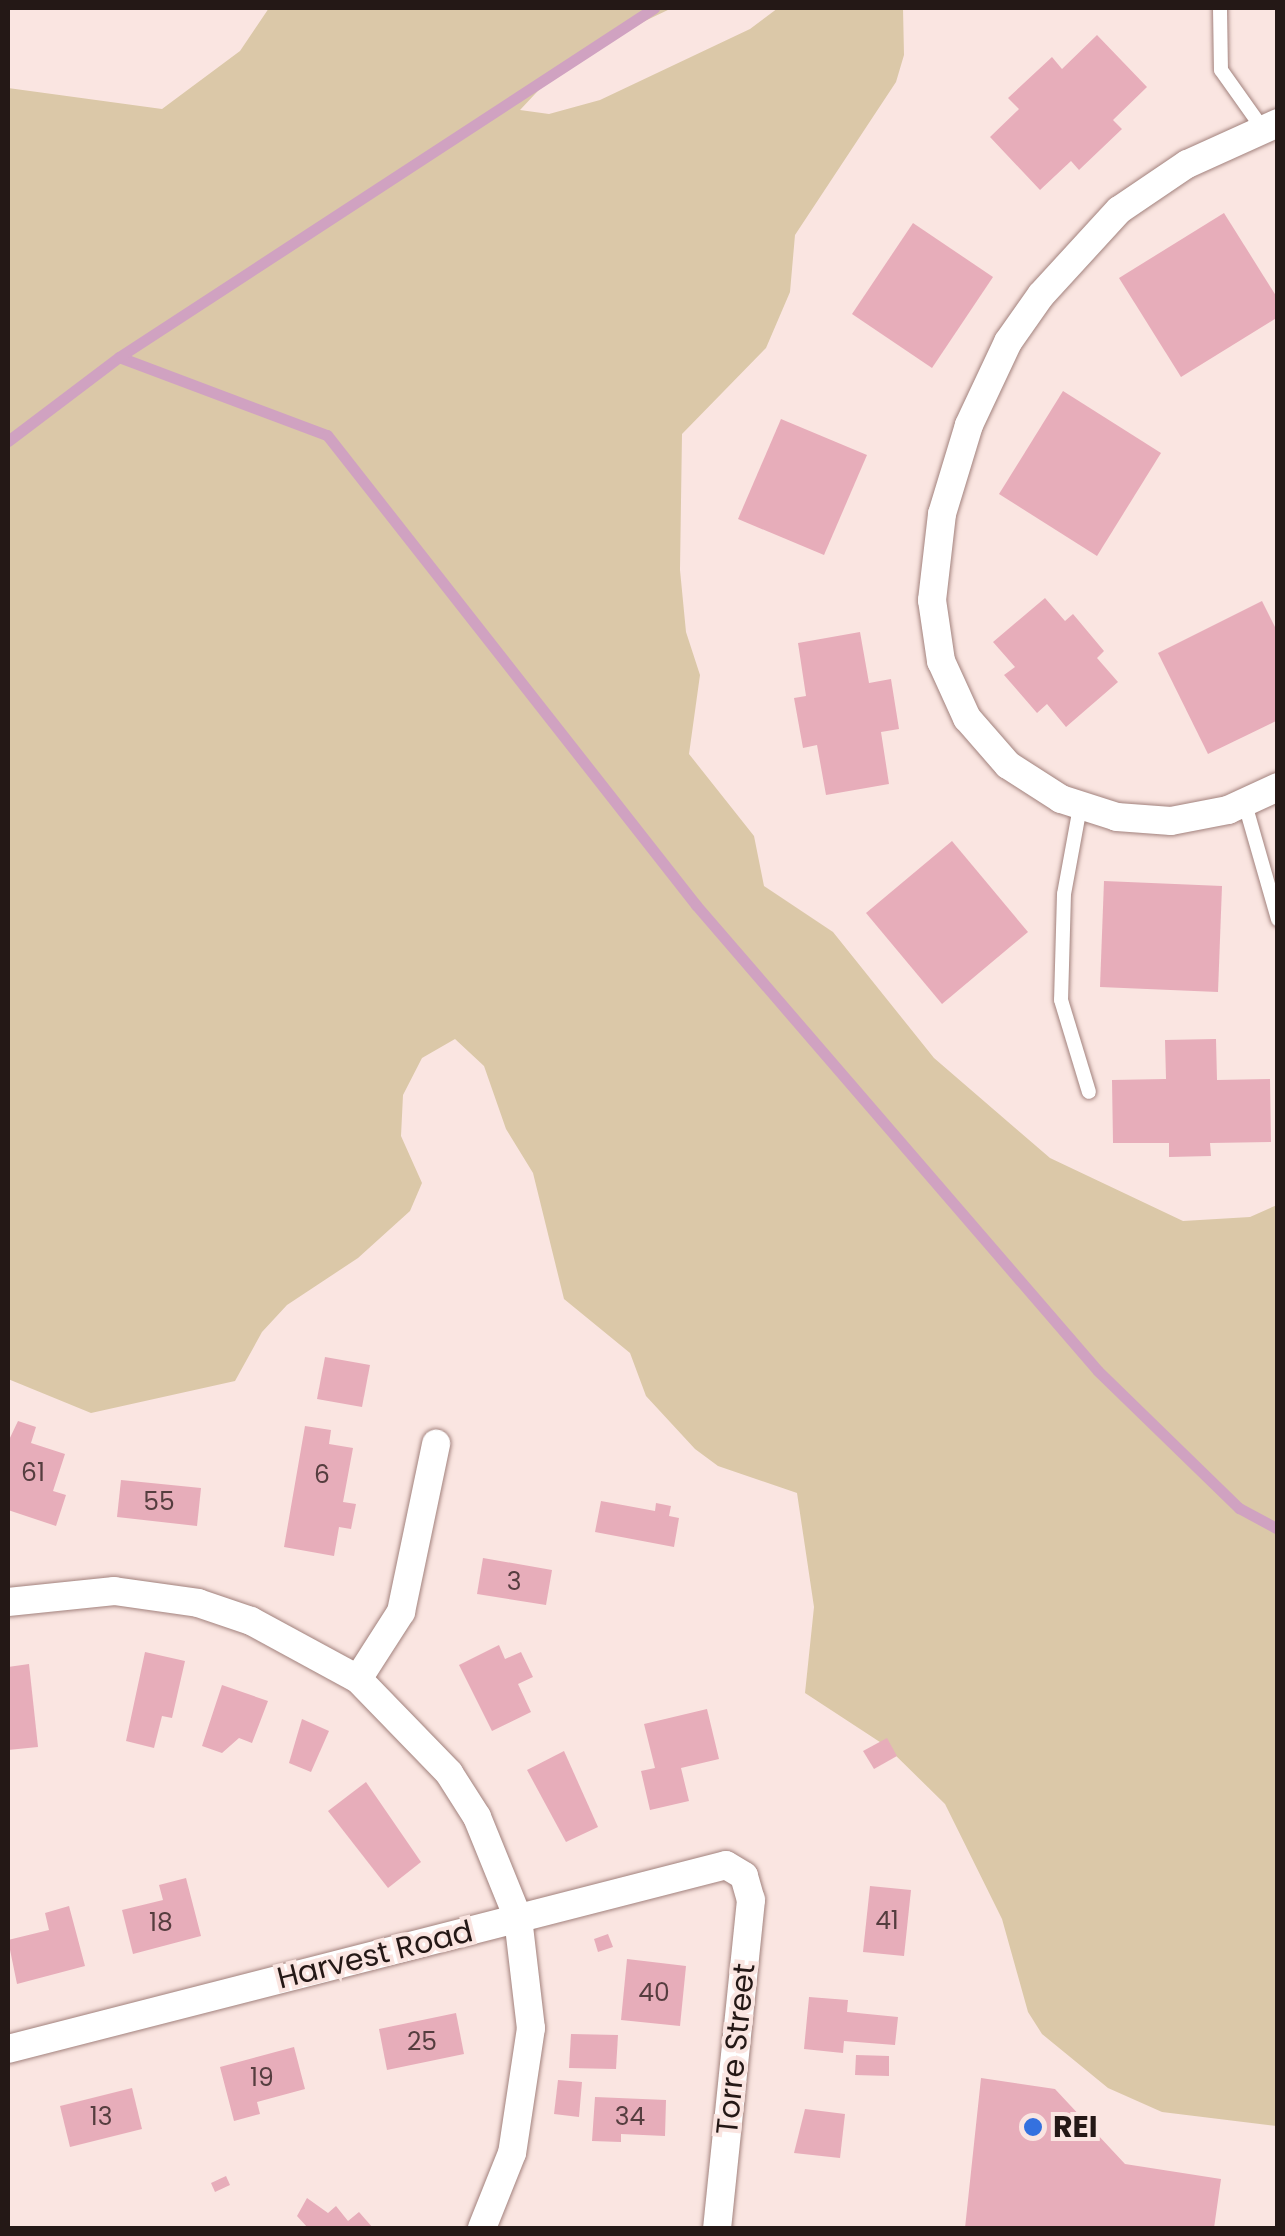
<!DOCTYPE html>
<style>
body{margin:0}
#map{position:relative;width:1285px;height:2236px;overflow:hidden;background:#fae5e1;font-family:Poppins,sans-serif}
div>[style]{position:absolute}
.green>*{inset:0;background:#dbc8a8}
.stream>*{height:11px;margin:-5.5px;padding:0 5.5px;transform-origin:5.5px;border-radius:5.5px;background:#d0a2c1}
.building>*{inset:0;background:#e7adba}
.roads{filter:drop-shadow(0 0 2px #a2827d) drop-shadow(0 0 2px #a2827d)}
.lane>*{height:14px;margin:-7px;padding:0 7px;transform-origin:7px;border-radius:7px;background:#fff}
.street>*{height:28px;margin:-14px;padding:0 14px;transform-origin:14px;border-radius:14px;background:#fff}
.dots>*{width:28px;height:28px;translate:-50% -50%;box-sizing:border-box;border:5px solid #fae5e1;border-radius:50%}
span{translate:-50% -50%;white-space:nowrap;text-align:center;line-height:1.15;-webkit-text-stroke:8px #fae5e1;paint-order:stroke}
.number-label{font-size:25px;color:#553d3f}
.number-label span{-webkit-text-stroke-width:0}
.street-label{font-size:30px;color:#241816}
.poi-label{font-size:30px;color:#241816;font-weight:700}
.left{translate:0 -50%;text-align:left}
.frame{position:absolute;inset:0;border:10px solid #241816;pointer-events:none}
</style>
<div id="map">
<div class="green">
<div style="clip-path:polygon(269px 8px,672px 8px,603px 41px,551px 77px,520px 110px,549px 114px,600px 100px,750px 29px,778px 8px,903px 8px,904px 55px,896px 82px,795px 235px,790px 292px,766px 348px,682px 434px,680px 570px,686px 632px,700px 675px,689px 754px,754px 836px,764px 886px,833px 932px,934px 1058px,1050px 1158px,1183px 1221px,1250px 1217px,1277px 1205px,1277px 2126px,1162px 2112px,1108px 2088px,1042px 2034px,1028px 2012px,1002px 1919px,945px 1804px,886px 1746px,805px 1693px,814px 1607px,797px 1493px,718px 1466px,695px 1449px,646px 1396px,630px 1353px,564px 1299px,533px 1173px,506px 1129px,484px 1066px,455px 1039px,422px 1058px,403px 1095px,401px 1136px,422px 1183px,410px 1211px,358px 1258px,287px 1305px,262px 1332px,235px 1381px,91px 1413px,8px 1379px,8px 88px,162px 109px,240px 51px)"></div>
</div>
<div class="stream">
<div style="left:119px;top:357px;width:222px;rotate:20.6deg"></div>
<div style="left:327px;top:435px;width:598px;rotate:51.86deg"></div>
<div style="left:696px;top:905px;width:615px;rotate:49.22deg"></div>
<div style="left:1098px;top:1371px;width:197px;rotate:44.2deg"></div>
<div style="left:1239px;top:1508px;width:44px;rotate:28.3deg"></div>
<div style="left:8px;top:441px;width:139px;rotate:-37.1deg"></div>
<div style="left:119px;top:357px;width:639px;rotate:-33.12deg"></div>
</div>
<div class="building">
<div style="clip-path:polygon(1097px 35px,1147px 87px,1113px 120px,1122px 129px,1079px 170px,1071px 161px,1040px 190px,990px 137px,1019px 109px,1008px 98px,1052px 57px,1062px 69px)"></div>
<div style="clip-path:polygon(1224px 213px,1278px 299px,1278px 317px,1181px 377px,1119px 278px)"></div>
<div style="clip-path:polygon(913px 223px,993px 277px,932px 368px,852px 314px)"></div>
<div style="clip-path:polygon(1063px 391px,1161px 453px,1097px 556px,999px 494px)"></div>
<div style="clip-path:polygon(781px 419px,867px 455px,824px 555px,738px 519px)"></div>
<div style="clip-path:polygon(1045px 598px,1065px 621px,1073px 614px,1104px 651px,1097px 658px,1118px 682px,1066px 727px,1047px 704px,1037px 713px,1004px 675px,1015px 667px,993px 642px)"></div>
<div style="clip-path:polygon(1262px 601px,1278px 633px,1278px 720px,1208px 754px,1158px 653px)"></div>
<div style="clip-path:polygon(860px 632px,869px 683px,891px 679px,899px 729px,881px 732px,889px 784px,826px 795px,817px 745px,803px 748px,794px 698px,806px 696px,798px 643px)"></div>
<div style="clip-path:polygon(952px 841px,1028px 932px,942px 1004px,866px 913px)"></div>
<div style="clip-path:polygon(1104px 881px,1222px 886px,1218px 992px,1100px 987px)"></div>
<div style="clip-path:polygon(1216px 1039px,1217px 1080px,1270px 1079px,1271px 1142px,1210px 1143px,1211px 1156px,1169px 1157px,1169px 1143px,1113px 1143px,1112px 1080px,1166px 1079px,1165px 1040px)"></div>
<div style="clip-path:polygon(325px 1357px,370px 1365px,362px 1407px,317px 1399px)"></div>
<div style="clip-path:polygon(18px 1421px,36px 1427px,31px 1443px,65px 1454px,53px 1491px,66px 1495px,56px 1526px,8px 1510px,8px 1442px)"></div>
<div style="clip-path:polygon(305px 1426px,331px 1430px,329px 1444px,353px 1448px,343px 1502px,356px 1504px,351px 1529px,339px 1527px,334px 1556px,284px 1547px)"></div>
<div style="clip-path:polygon(121px 1480px,201px 1488px,197px 1526px,117px 1517px)"></div>
<div style="clip-path:polygon(601px 1501px,655px 1511px,656px 1503px,671px 1506px,669px 1516px,679px 1518px,674px 1547px,595px 1532px)"></div>
<div style="clip-path:polygon(483px 1558px,552px 1570px,546px 1605px,477px 1594px)"></div>
<div style="clip-path:polygon(499px 1645px,505px 1659px,521px 1652px,533px 1677px,518px 1684px,531px 1712px,492px 1731px,459px 1665px)"></div>
<div style="clip-path:polygon(145px 1652px,185px 1661px,172px 1718px,162px 1716px,154px 1748px,126px 1741px)"></div>
<div style="clip-path:polygon(29px 1664px,38px 1747px,8px 1750px,8px 1667px)"></div>
<div style="clip-path:polygon(222px 1685px,268px 1701px,252px 1743px,239px 1738px,222px 1753px,202px 1746px)"></div>
<div style="clip-path:polygon(707px 1709px,719px 1759px,681px 1768px,689px 1801px,650px 1810px,641px 1771px,655px 1768px,644px 1724px)"></div>
<div style="clip-path:polygon(302px 1719px,329px 1731px,311px 1772px,289px 1763px)"></div>
<div style="clip-path:polygon(887px 1738px,897px 1756px,874px 1769px,863px 1751px)"></div>
<div style="clip-path:polygon(564px 1751px,598px 1827px,566px 1842px,527px 1770px)"></div>
<div style="clip-path:polygon(366px 1782px,421px 1862px,388px 1888px,328px 1811px)"></div>
<div style="clip-path:polygon(186px 1878px,201px 1936px,133px 1954px,122px 1910px,163px 1900px,159px 1885px)"></div>
<div style="clip-path:polygon(870px 1886px,911px 1890px,904px 1956px,863px 1952px)"></div>
<div style="clip-path:polygon(69px 1906px,85px 1966px,17px 1984px,8px 1940px,49px 1930px,45px 1913px)"></div>
<div style="clip-path:polygon(608px 1934px,613px 1947px,598px 1952px,594px 1939px)"></div>
<div style="clip-path:polygon(627px 1959px,686px 1966px,680px 2026px,621px 2020px)"></div>
<div style="clip-path:polygon(809px 1997px,848px 2000px,847px 2012px,898px 2017px,895px 2045px,844px 2041px,843px 2053px,804px 2049px)"></div>
<div style="clip-path:polygon(456px 2013px,464px 2054px,387px 2070px,379px 2029px)"></div>
<div style="clip-path:polygon(571px 2034px,618px 2035px,616px 2069px,569px 2068px)"></div>
<div style="clip-path:polygon(294px 2047px,305px 2089px,257px 2102px,260px 2114px,234px 2121px,220px 2067px)"></div>
<div style="clip-path:polygon(856px 2055px,889px 2056px,889px 2076px,855px 2075px)"></div>
<div style="clip-path:polygon(981px 2078px,1055px 2089px,1125px 2164px,1221px 2179px,1214px 2228px,965px 2228px)"></div>
<div style="clip-path:polygon(558px 2080px,582px 2082px,579px 2117px,554px 2114px)"></div>
<div style="clip-path:polygon(132px 2088px,142px 2129px,70px 2147px,60px 2106px)"></div>
<div style="clip-path:polygon(595px 2097px,666px 2100px,665px 2136px,621px 2134px,621px 2142px,592px 2141px)"></div>
<div style="clip-path:polygon(805px 2109px,845px 2114px,840px 2158px,794px 2153px)"></div>
<div style="clip-path:polygon(226px 2176px,230px 2185px,215px 2192px,211px 2183px)"></div>
<div style="clip-path:polygon(307px 2198px,328px 2213px,336px 2206px,348px 2221px,359px 2212px,373px 2228px,308px 2228px,297px 2216px)"></div>
</div>
<div class="roads">
<div class="lane">
<div style="left:1220px;top:8px;width:62px;rotate:89.1deg"></div>
<div style="left:1221px;top:70px;width:72px;rotate:54.6deg"></div>
<div style="left:1245px;top:804px;width:120px;rotate:74deg"></div>
<div style="left:1080px;top:807px;width:88px;rotate:100.4deg"></div>
<div style="left:1064px;top:894px;width:106px;rotate:91.6deg"></div>
<div style="left:1061px;top:1000px;width:96px;rotate:73.1deg"></div>
</div>
<div class="street">
<div style="left:1278px;top:123px;width:100px;rotate:155.7deg"></div>
<div style="left:1187px;top:164px;width:82px;rotate:145.9deg"></div>
<div style="left:1119px;top:210px;width:115px;rotate:132.5deg"></div>
<div style="left:1041px;top:295px;width:57px;rotate:125.1deg"></div>
<div style="left:1008px;top:342px;width:92px;rotate:115.2deg"></div>
<div style="left:969px;top:425px;width:93px;rotate:106.9deg"></div>
<div style="left:942px;top:514px;width:87px;rotate:96.6deg"></div>
<div style="left:932px;top:600px;width:62px;rotate:81.6deg"></div>
<div style="left:941px;top:661px;width:63px;rotate:65.5deg"></div>
<div style="left:967px;top:718px;width:62px;rotate:48.9deg"></div>
<div style="left:1008px;top:765px;width:63px;rotate:32.7deg"></div>
<div style="left:1061px;top:799px;width:59px;rotate:17.8deg"></div>
<div style="left:1117px;top:817px;width:54px;rotate:4.2deg"></div>
<div style="left:1171px;top:821px;width:58px;rotate:-10.9deg"></div>
<div style="left:1228px;top:810px;width:55px;rotate:-24.7deg"></div>
<div style="left:8px;top:1602px;width:107px;rotate:-5.9deg"></div>
<div style="left:114px;top:1591px;width:85px;rotate:8.1deg"></div>
<div style="left:198px;top:1603px;width:56px;rotate:18.8deg"></div>
<div style="left:251px;top:1621px;width:122px;rotate:28.5deg"></div>
<div style="left:358px;top:1679px;width:131px;rotate:45.9deg"></div>
<div style="left:449px;top:1773px;width:52px;rotate:57.5deg"></div>
<div style="left:477px;top:1817px;width:109px;rotate:67.9deg"></div>
<div style="left:518px;top:1918px;width:111px;rotate:83.3deg"></div>
<div style="left:531px;top:2028px;width:126px;rotate:98.6deg"></div>
<div style="left:512px;top:2153px;width:81px;rotate:111.8deg"></div>
<div style="left:358px;top:1679px;width:80px;rotate:-57.3deg"></div>
<div style="left:401px;top:1612px;width:172px;rotate:-78.2deg"></div>
<div style="left:8px;top:2049px;width:741px;rotate:-14.37deg"></div>
<div style="left:726px;top:1865px;width:21px;rotate:31deg"></div>
<div style="left:744px;top:1876px;width:25px;rotate:74deg"></div>
<div style="left:751px;top:1900px;width:330px;rotate:95.9deg"></div>
</div>
</div>
<div class="dots">
<div style="left:1033px;top:2127px;background:#3471df"></div>
</div>
<div class="number-label">
<span style="left:33px;top:1473px">61</span>
<span style="left:322px;top:1475px">6</span>
<span style="left:159px;top:1502px">55</span>
<span style="left:514px;top:1582px">3</span>
<span style="left:887px;top:1921px">41</span>
<span style="left:161px;top:1923px">18</span>
<span style="left:654px;top:1993px">40</span>
<span style="left:422px;top:2042px">25</span>
<span style="left:262px;top:2078px">19</span>
<span style="left:101px;top:2117px">13</span>
<span style="left:630px;top:2117px">34</span>
</div>
<div class="street-label">
<span style="left:375px;top:1955px;rotate:-14deg">Harvest Road</span>
<span style="left:736px;top:2049px;rotate:-84deg">Torre Street</span>
</div>
<div class="poi-label">
<span class="left" style="left:1053px;top:2127px">REI</span>
</div>
<div class="frame"></div>
</div>
